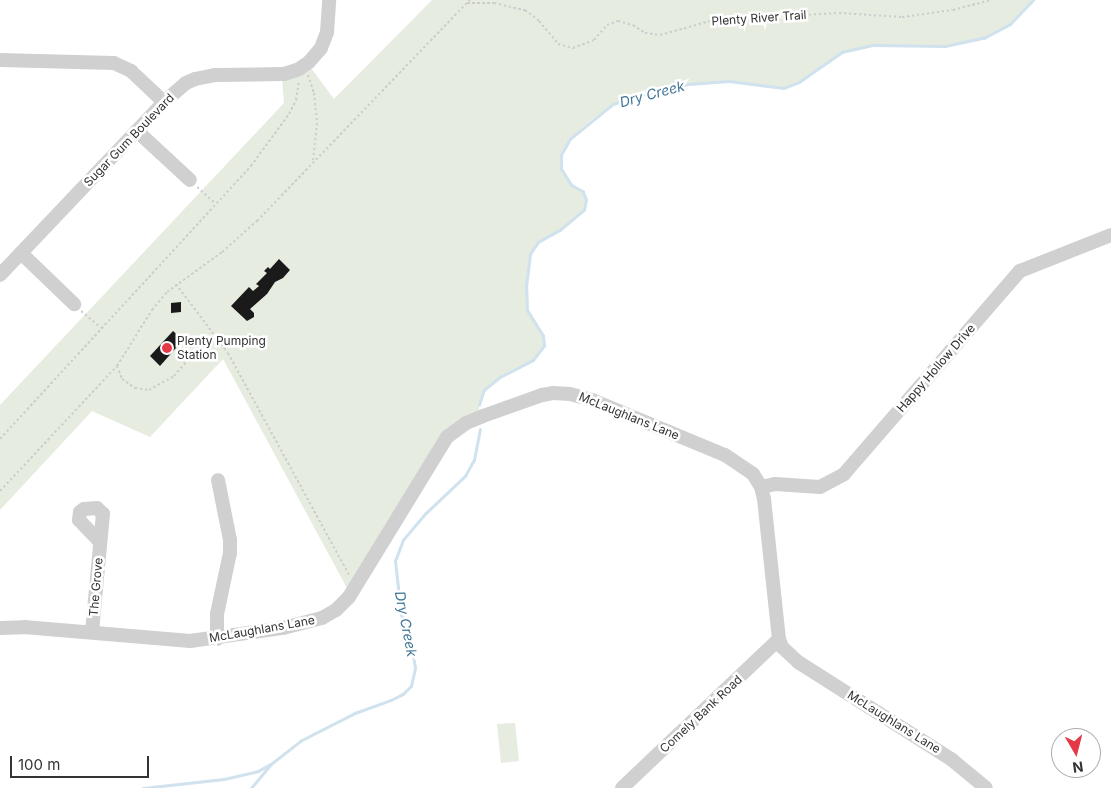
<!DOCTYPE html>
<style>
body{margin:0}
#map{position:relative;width:1111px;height:788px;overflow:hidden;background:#fff;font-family:Inter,sans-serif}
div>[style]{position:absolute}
.green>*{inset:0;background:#e6ecdf}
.stream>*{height:2.5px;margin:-1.25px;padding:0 1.25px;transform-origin:1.25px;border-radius:1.25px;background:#cfe2ee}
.building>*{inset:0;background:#1a1a1a}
.path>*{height:2px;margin-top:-1px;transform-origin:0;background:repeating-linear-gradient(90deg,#cdcdcd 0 2.5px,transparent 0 5px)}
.minor>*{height:14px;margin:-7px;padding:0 7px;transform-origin:7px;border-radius:7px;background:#d0d0d0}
.dots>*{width:14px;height:14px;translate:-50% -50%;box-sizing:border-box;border:2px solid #fff;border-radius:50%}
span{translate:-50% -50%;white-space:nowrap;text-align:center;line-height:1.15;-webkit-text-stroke:5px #fff;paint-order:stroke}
.street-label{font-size:12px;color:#333}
.poi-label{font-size:12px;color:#333}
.left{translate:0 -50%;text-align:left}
.water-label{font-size:14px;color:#3f7597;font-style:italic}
.north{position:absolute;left:1051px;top:728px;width:50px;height:50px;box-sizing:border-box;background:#fff;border:1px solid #adadad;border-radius:50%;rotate:172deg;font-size:14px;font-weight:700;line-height:20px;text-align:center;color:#333}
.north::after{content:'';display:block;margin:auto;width:18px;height:22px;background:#e63946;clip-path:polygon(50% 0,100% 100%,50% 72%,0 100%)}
.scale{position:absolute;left:10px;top:756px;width:139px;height:22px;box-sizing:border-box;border:2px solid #333;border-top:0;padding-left:6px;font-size:15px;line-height:18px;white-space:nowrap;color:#333;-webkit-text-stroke:4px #fff;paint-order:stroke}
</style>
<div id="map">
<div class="green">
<div style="clip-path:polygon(432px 0,1033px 0,1010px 24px,984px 38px,945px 46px,874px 45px,842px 52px,799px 82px,784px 88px,729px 81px,689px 84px,640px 95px,613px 104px,590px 121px,570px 139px,561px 155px,561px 169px,571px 185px,583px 192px,586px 200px,584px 210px,560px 230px,538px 242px,530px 254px,526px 287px,527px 309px,543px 336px,544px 346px,533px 360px,500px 377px,484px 390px,479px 405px,479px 413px,460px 422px,348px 590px,223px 359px,150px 437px,92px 411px,0 510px,0 405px,284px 103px,282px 79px,311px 68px,334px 99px)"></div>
<div style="clip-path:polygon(515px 723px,519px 761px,501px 763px,497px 724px)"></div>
</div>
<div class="stream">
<div style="left:479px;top:405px;width:16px;rotate:-72deg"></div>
<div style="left:484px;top:390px;width:21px;rotate:-39deg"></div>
<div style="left:500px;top:377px;width:37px;rotate:-27deg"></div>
<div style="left:533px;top:360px;width:18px;rotate:-52deg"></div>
<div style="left:544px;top:346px;width:10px;rotate:-96deg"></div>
<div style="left:543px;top:336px;width:31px;rotate:-122deg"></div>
<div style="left:527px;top:310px;width:23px;rotate:-92deg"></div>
<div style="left:526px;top:287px;width:33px;rotate:-83deg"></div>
<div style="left:530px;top:254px;width:14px;rotate:-56deg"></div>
<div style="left:538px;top:242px;width:25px;rotate:-29deg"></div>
<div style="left:560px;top:230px;width:31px;rotate:-40deg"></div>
<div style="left:584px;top:210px;width:10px;rotate:-79deg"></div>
<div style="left:586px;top:200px;width:9px;rotate:-111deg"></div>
<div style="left:583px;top:192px;width:14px;rotate:-150deg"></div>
<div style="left:571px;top:185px;width:19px;rotate:-122deg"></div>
<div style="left:561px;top:169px;width:14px;rotate:-90deg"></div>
<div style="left:561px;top:155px;width:18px;rotate:-61deg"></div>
<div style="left:570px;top:139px;width:55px;rotate:-39.1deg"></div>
<div style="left:613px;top:104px;width:28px;rotate:-18deg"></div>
<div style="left:640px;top:95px;width:50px;rotate:-12.7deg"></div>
<div style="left:689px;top:84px;width:40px;rotate:-4.3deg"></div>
<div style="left:729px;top:81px;width:55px;rotate:7.3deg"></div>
<div style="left:784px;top:88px;width:16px;rotate:-22deg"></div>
<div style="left:799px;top:82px;width:52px;rotate:-34.9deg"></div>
<div style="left:842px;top:52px;width:32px;rotate:-13deg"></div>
<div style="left:873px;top:45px;width:72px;rotate:0.8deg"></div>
<div style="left:945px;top:46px;width:40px;rotate:-12deg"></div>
<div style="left:984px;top:38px;width:30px;rotate:-28deg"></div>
<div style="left:1010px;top:24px;width:33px;rotate:-46deg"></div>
<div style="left:143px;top:788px;width:81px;rotate:-6.3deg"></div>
<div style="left:224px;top:779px;width:35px;rotate:-13deg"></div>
<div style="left:258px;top:771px;width:13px;rotate:-29deg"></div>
<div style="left:251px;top:788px;width:31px;rotate:-50deg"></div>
<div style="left:271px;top:764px;width:37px;rotate:-38deg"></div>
<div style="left:300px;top:741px;width:62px;rotate:-27deg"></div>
<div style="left:355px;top:713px;width:38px;rotate:-20deg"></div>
<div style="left:391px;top:700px;width:13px;rotate:-27deg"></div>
<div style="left:403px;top:694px;width:11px;rotate:-45deg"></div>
<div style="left:411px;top:686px;width:18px;rotate:-77deg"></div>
<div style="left:415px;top:668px;width:20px;rotate:-99deg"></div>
<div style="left:412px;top:648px;width:35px;rotate:-108deg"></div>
<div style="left:401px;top:615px;width:54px;rotate:-96.3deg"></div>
<div style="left:395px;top:561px;width:22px;rotate:-69deg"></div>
<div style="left:403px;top:540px;width:35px;rotate:-50deg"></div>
<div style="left:426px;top:513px;width:54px;rotate:-43.5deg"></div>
<div style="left:465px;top:476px;width:18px;rotate:-61deg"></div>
<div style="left:474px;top:460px;width:31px;rotate:-79deg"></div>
</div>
<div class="building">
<div style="clip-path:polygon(279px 259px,290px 270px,283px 278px,275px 282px,267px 294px,250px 309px,254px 313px,254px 317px,247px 321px,231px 306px,249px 287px,253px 291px,259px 286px,256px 284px,267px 273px,264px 271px,268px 267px,270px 269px)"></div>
<div style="clip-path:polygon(181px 302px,181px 312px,171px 313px,171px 303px)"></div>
<div style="clip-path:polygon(173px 331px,183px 340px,160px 366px,150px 356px)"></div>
</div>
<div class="path">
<div style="left:467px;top:3px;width:27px"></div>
<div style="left:494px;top:3px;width:32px;rotate:13deg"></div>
<div style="left:525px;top:10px;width:18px;rotate:38deg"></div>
<div style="left:539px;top:21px;width:30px;rotate:50deg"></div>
<div style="left:558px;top:44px;width:16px;rotate:15deg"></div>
<div style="left:573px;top:48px;width:22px;rotate:-21deg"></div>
<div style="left:594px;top:40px;width:20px;rotate:-49deg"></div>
<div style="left:607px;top:25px;width:12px;rotate:-20deg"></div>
<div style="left:618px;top:21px;width:16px;rotate:15deg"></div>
<div style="left:633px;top:25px;width:14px;rotate:34deg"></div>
<div style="left:645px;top:33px;width:15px;rotate:8deg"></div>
<div style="left:660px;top:35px;width:56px;rotate:-15.5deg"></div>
<div style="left:714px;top:20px;width:125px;rotate:-3.2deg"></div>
<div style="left:839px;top:13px;width:63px;rotate:3.6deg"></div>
<div style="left:902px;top:17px;width:51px;rotate:-7.8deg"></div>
<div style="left:953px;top:10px;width:38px;rotate:-15deg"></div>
<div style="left:308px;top:75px;width:19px;rotate:72deg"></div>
<div style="left:314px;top:93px;width:30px;rotate:84deg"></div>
<div style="left:317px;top:123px;width:38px;rotate:96deg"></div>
<div style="left:197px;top:187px;width:25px;rotate:42deg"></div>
<div style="left:176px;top:284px;width:86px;rotate:53deg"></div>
<div style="left:228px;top:353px;width:253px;rotate:61.4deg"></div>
<div style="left:81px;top:311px;width:26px;rotate:40deg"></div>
<div style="left:117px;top:366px;width:14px;rotate:69deg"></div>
<div style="left:122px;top:379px;width:16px;rotate:35deg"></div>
<div style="left:135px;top:388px;width:14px;rotate:8deg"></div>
<div style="left:149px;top:390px;width:29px;rotate:-29deg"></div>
<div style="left:174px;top:376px;width:40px;rotate:-49deg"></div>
<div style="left:0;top:439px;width:371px;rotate:-47.4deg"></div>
<div style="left:251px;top:166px;width:64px;rotate:-53.8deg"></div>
<div style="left:289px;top:114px;width:16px;rotate:-63deg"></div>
<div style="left:296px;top:100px;width:19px;rotate:-81deg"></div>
<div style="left:0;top:491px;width:171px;rotate:-46.9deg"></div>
<div style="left:117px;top:366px;width:66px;rotate:-58deg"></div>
<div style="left:152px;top:310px;width:23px;rotate:-50deg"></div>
<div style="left:167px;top:292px;width:68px;rotate:-36deg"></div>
<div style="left:222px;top:252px;width:47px;rotate:-41.5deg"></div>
<div style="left:257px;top:221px;width:307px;rotate:-46.1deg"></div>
</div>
<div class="minor">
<div style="left:0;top:60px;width:114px;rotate:1.5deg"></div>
<div style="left:114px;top:63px;width:19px;rotate:25deg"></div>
<div style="left:131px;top:71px;width:45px;rotate:43.2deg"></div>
<div style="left:137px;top:131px;width:72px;rotate:42.8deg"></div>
<div style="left:21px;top:253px;width:74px;rotate:43.9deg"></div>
<div style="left:0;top:275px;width:238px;rotate:-46.5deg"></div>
<div style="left:164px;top:102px;width:29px;rotate:-41deg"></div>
<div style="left:186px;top:83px;width:10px;rotate:-24deg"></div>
<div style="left:195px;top:79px;width:20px;rotate:-11deg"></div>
<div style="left:215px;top:75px;width:69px;rotate:-0.8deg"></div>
<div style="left:284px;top:74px;width:16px;rotate:-18deg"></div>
<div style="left:299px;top:69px;width:12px;rotate:-35deg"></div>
<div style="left:309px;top:62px;width:18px;rotate:-49deg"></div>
<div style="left:321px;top:48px;width:17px;rotate:-69deg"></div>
<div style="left:327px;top:32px;width:32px;rotate:-86deg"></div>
<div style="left:761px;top:487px;width:14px;rotate:-12deg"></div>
<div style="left:775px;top:484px;width:45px;rotate:3.8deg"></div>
<div style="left:820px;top:487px;width:27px;rotate:-28deg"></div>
<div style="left:844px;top:474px;width:269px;rotate:-49.1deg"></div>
<div style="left:1020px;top:271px;width:98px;rotate:-21.6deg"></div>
<div style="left:0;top:628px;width:24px;rotate:-2deg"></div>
<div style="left:24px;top:627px;width:167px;rotate:4.8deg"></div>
<div style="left:190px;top:641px;width:94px;rotate:-8deg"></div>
<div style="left:283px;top:628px;width:40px;rotate:-14.4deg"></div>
<div style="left:322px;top:618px;width:16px;rotate:-30deg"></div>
<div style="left:336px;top:610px;width:18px;rotate:-45deg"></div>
<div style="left:349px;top:597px;width:188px;rotate:-58.5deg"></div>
<div style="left:447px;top:437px;width:24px;rotate:-36deg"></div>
<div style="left:466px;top:423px;width:18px;rotate:-22deg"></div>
<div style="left:483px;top:416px;width:63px;rotate:-19.6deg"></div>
<div style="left:542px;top:395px;width:11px;rotate:-10deg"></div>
<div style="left:553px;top:393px;width:17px;rotate:3deg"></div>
<div style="left:570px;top:394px;width:23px;rotate:15deg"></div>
<div style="left:592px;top:400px;width:144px;rotate:22.5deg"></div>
<div style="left:725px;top:455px;width:34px;rotate:34deg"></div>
<div style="left:753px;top:474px;width:15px;rotate:58deg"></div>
<div style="left:761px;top:487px;width:12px;rotate:76deg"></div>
<div style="left:764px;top:499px;width:141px;rotate:83.9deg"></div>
<div style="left:779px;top:639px;width:9px;rotate:69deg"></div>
<div style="left:782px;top:647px;width:22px;rotate:43deg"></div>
<div style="left:798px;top:662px;width:181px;rotate:32.4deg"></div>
<div style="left:951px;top:759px;width:45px;rotate:39.6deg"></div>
<div style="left:92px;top:632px;width:119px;rotate:-84.7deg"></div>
<div style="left:103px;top:514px;width:8px;rotate:-135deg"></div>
<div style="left:97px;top:508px;width:13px;rotate:176deg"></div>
<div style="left:84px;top:509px;width:5px;rotate:143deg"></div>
<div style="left:80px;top:512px;width:8px;rotate:97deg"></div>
<div style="left:79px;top:520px;width:30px;rotate:46deg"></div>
<div style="left:217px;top:639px;width:25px;rotate:-90deg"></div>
<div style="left:217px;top:614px;width:62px;rotate:-78deg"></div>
<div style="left:230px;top:553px;width:13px;rotate:-90deg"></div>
<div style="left:230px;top:540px;width:61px;rotate:-101.3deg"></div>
<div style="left:622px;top:788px;width:216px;rotate:-43.5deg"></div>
</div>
<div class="dots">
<div style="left:167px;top:348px;background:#e63946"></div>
</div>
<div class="street-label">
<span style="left:759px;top:18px;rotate:-4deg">Plenty River Trail</span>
<span style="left:129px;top:140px;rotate:-46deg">Sugar Gum Boulevard</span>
<span style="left:936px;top:368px;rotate:-49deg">Happy Hollow Drive</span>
<span style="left:629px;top:416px;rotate:22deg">McLaughlans Lane</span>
<span style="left:96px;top:587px;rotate:-85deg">The Grove</span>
<span style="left:262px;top:629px;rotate:-10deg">McLaughlans Lane</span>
<span style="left:701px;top:714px;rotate:-43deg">Comely Bank Road</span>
<span style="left:894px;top:722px;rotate:32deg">McLaughlans Lane</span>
</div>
<div class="poi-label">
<span class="left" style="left:177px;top:348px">Plenty Pumping<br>Station</span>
</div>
<div class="water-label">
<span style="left:652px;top:94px;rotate:-15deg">Dry Creek</span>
<span style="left:406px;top:624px;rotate:79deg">Dry Creek</span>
</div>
<div class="north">N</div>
<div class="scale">100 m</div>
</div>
